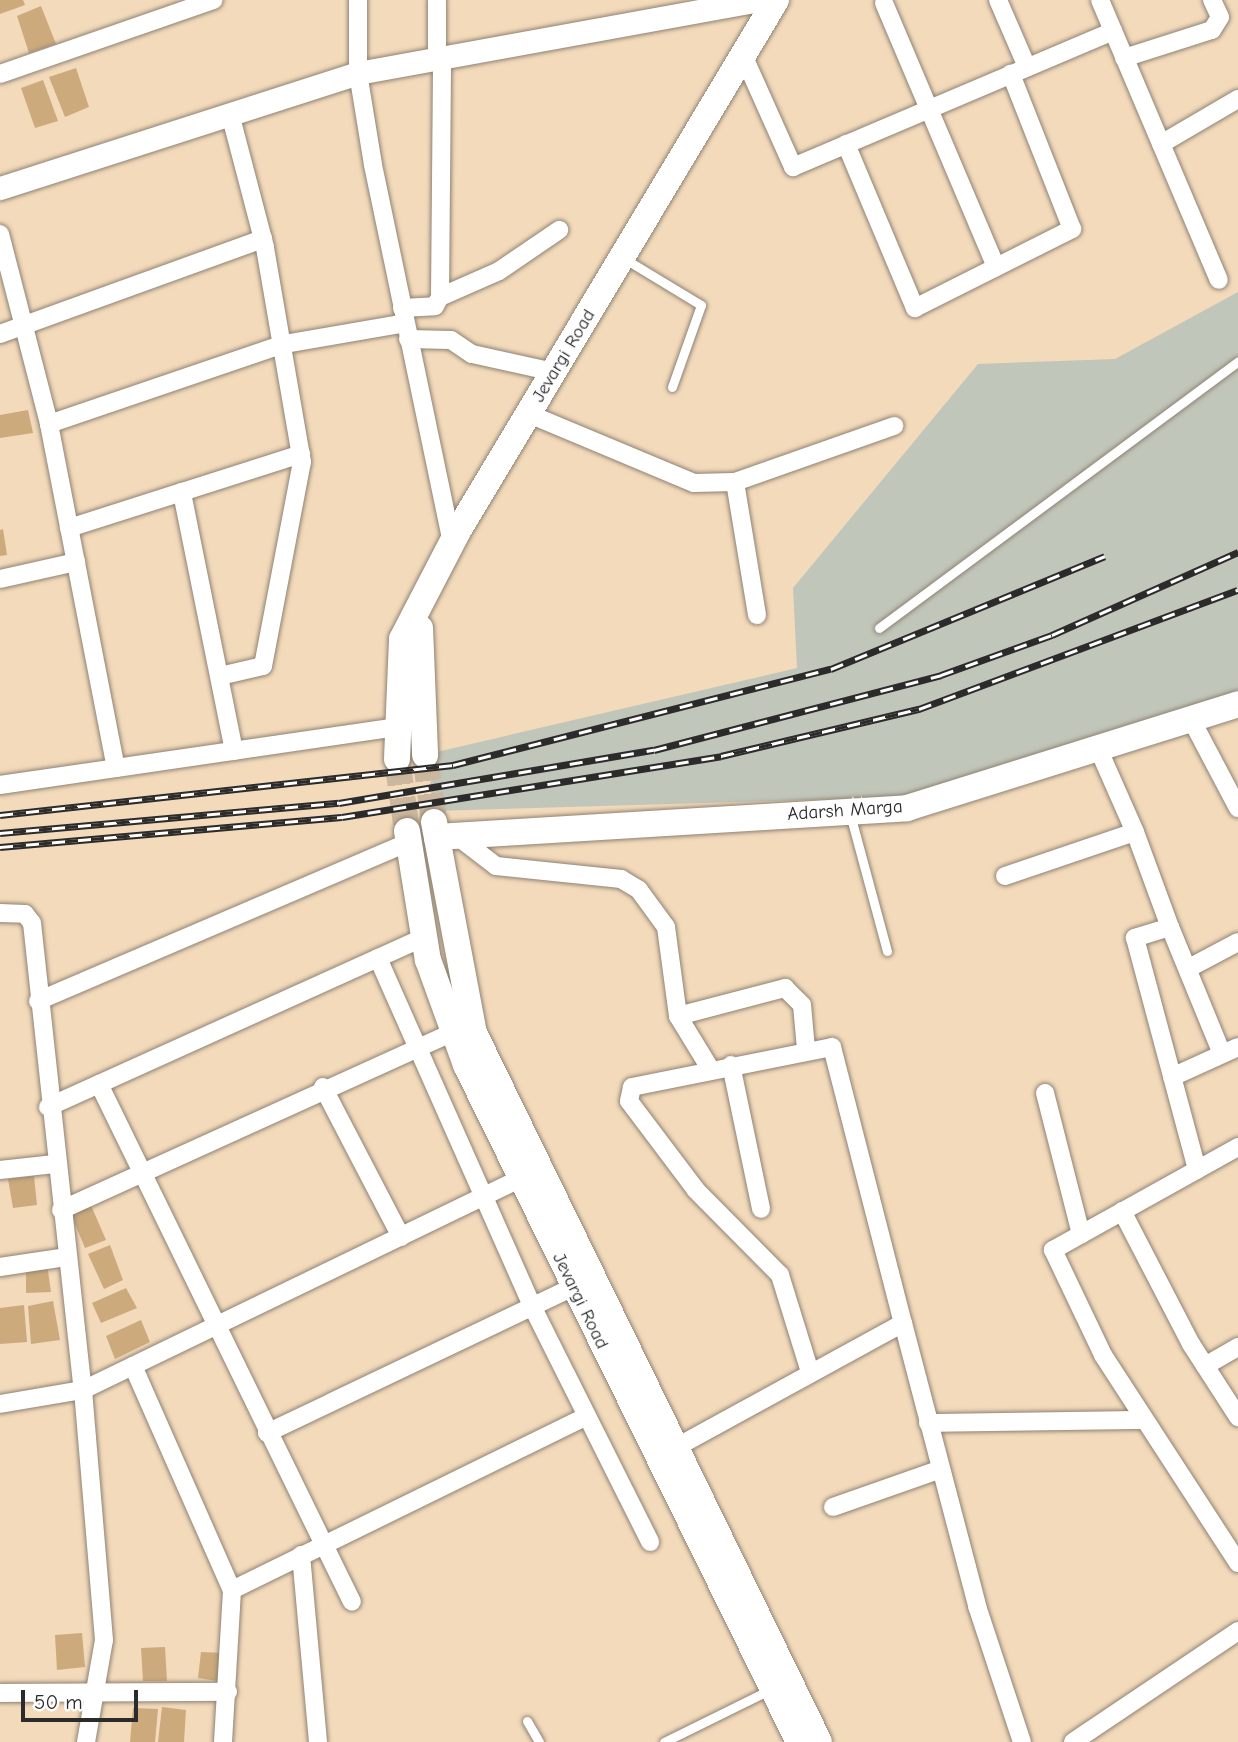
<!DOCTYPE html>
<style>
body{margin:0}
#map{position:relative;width:1238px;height:1742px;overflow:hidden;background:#f3dabb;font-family:"Comic Neue",sans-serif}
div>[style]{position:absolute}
.industrial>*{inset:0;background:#c1c6ba}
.building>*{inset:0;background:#ccaa7c}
.secondary-tunnel>*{height:26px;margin-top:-13px;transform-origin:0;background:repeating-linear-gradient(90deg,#cbb79e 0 26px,transparent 0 39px)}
.roads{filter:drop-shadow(0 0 2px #8f8273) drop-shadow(0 0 2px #8f8273)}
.service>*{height:9px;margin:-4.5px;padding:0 4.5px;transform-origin:4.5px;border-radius:4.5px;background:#fff}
.minor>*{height:18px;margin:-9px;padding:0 9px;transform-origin:9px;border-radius:9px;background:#fff}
.tertiary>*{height:23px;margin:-11.5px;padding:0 11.5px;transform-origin:11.5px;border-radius:11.5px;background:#fff}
.secondary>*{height:26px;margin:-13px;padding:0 13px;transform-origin:13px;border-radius:13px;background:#fff}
.rail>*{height:7px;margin-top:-3.5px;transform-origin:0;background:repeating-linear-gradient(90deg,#fff 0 13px,#2b2b2b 0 26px);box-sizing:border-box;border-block:2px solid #2b2b2b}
span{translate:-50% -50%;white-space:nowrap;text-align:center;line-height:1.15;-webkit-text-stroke:5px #fff;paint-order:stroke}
.street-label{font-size:19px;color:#2b2b2b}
.scale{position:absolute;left:21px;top:1690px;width:117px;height:32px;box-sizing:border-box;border:4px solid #2b2b2b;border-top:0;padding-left:9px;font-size:21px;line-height:24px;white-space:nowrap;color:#2b2b2b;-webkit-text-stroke:5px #fff;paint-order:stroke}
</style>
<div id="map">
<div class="industrial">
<div style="clip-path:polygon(1238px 292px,1238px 692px,907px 797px,433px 811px,428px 754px,797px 668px,793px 588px,978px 364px,1115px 359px)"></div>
</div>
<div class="building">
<div style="clip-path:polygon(0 0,23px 0,25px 5px,0 14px)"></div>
<div style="clip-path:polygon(41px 6px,56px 44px,29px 53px,17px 16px)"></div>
<div style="clip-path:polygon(76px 68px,89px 107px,65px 117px,49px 77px)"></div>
<div style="clip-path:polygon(43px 80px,58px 121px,35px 128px,21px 88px)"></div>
<div style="clip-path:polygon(28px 410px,33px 433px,0 438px,0 415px)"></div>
<div style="clip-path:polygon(3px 529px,7px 555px,0 556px,0 530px)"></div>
<div style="clip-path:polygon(34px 1176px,37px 1205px,13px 1208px,8px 1179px)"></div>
<div style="clip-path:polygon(90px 1203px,106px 1240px,85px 1248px,70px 1212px)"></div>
<div style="clip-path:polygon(110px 1245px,123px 1280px,104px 1289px,88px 1254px)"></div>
<div style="clip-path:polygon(47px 1264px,51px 1292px,26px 1293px,26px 1266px)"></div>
<div style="clip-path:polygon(126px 1288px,137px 1308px,101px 1323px,92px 1303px)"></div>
<div style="clip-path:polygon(53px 1301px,60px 1340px,31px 1344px,28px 1306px)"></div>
<div style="clip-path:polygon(24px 1305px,27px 1342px,0 1344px,0 1308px)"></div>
<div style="clip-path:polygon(141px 1320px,150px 1342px,115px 1359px,106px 1336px)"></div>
<div style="clip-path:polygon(82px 1633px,85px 1667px,57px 1670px,55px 1635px)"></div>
<div style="clip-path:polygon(165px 1647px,167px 1681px,143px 1681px,141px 1648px)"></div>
<div style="clip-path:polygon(201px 1652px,224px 1653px,218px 1681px,198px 1678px)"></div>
<div style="clip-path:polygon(162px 1707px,186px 1710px,184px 1742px,158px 1742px)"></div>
<div style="clip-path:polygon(133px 1708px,158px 1709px,155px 1742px,130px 1742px)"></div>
</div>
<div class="secondary-tunnel">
<div style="left:425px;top:755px;width:68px;rotate:82.3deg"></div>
<div style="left:397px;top:759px;width:73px;rotate:82.1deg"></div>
</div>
<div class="roads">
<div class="service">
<div style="left:625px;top:259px;width:89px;rotate:31.2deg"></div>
<div style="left:701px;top:305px;width:87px;rotate:109.5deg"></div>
<div style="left:879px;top:628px;width:447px;rotate:-36.6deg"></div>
<div style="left:850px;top:814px;width:142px;rotate:74.9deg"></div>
<div style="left:527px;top:1721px;width:24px;rotate:60deg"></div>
<div style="left:664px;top:1742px;width:117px;rotate:-26.3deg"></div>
</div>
<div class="minor">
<div style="left:358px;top:0;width:73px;rotate:90deg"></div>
<div style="left:358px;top:73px;width:93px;rotate:80.7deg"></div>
<div style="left:373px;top:165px;width:385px;rotate:78.2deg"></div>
<div style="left:437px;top:0;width:60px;rotate:90deg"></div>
<div style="left:998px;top:0;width:73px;rotate:66.6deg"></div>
<div style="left:1100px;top:0;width:304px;rotate:67deg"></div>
<div style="left:884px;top:3px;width:287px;rotate:67deg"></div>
<div style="left:743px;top:55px;width:123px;rotate:65.9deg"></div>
<div style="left:793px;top:167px;width:348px;rotate:-23deg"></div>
<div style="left:1124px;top:58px;width:92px;rotate:-17.7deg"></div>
<div style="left:1212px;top:30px;width:15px;rotate:-58deg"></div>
<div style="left:1220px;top:17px;width:19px;rotate:-115deg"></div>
<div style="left:0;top:74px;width:226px;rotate:-19.1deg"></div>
<div style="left:846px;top:144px;width:178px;rotate:67.2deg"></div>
<div style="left:915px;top:308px;width:176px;rotate:-26.7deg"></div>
<div style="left:1072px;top:229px;width:167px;rotate:-111.5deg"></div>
<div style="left:1161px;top:144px;width:89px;rotate:-30.3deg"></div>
<div style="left:0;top:234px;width:196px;rotate:75.5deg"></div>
<div style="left:49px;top:424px;width:350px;rotate:79deg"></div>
<div style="left:116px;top:768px;width:285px;rotate:-8.3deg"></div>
<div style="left:440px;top:297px;width:64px;rotate:-23.8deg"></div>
<div style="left:499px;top:271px;width:73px;rotate:-34.3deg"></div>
<div style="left:402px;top:308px;width:33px;rotate:-3deg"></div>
<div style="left:435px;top:306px;width:10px;rotate:-61deg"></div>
<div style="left:440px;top:297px;width:237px;rotate:-89.5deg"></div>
<div style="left:0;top:334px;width:280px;rotate:-19.9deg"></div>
<div style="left:408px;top:339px;width:43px;rotate:1.3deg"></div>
<div style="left:451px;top:340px;width:25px;rotate:34deg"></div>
<div style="left:472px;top:354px;width:84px;rotate:12.4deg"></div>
<div style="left:529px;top:414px;width:179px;rotate:22.7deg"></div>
<div style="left:694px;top:483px;width:41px;rotate:-1.4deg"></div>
<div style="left:735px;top:482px;width:135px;rotate:80.6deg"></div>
<div style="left:49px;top:424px;width:248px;rotate:-18.8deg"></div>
<div style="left:284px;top:344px;width:123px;rotate:-9.8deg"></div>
<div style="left:735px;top:482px;width:169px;rotate:-19.4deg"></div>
<div style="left:69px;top:528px;width:119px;rotate:-17.7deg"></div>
<div style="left:0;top:579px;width:78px;rotate:-12.6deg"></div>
<div style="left:220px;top:676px;width:44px;rotate:-13.1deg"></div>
<div style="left:263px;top:666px;width:208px;rotate:-79.2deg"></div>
<div style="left:302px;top:462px;width:218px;rotate:-99.8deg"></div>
<div style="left:265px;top:247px;width:138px;rotate:-104.7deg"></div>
<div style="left:1191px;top:719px;width:101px;rotate:62.2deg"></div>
<div style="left:234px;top:751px;width:264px;rotate:-101.4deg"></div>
<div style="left:182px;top:492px;width:125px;rotate:-17.7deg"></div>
<div style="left:0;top:785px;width:117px;rotate:-8.3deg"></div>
<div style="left:1135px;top:832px;width:101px;rotate:69.8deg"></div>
<div style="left:1170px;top:927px;width:37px;rotate:163deg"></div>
<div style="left:1135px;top:938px;width:240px;rotate:75deg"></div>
<div style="left:457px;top:836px;width:49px;rotate:37.6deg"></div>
<div style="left:496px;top:866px;width:126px;rotate:5.9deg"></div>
<div style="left:621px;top:879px;width:21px;rotate:31deg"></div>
<div style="left:639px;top:890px;width:46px;rotate:53.9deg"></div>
<div style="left:666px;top:927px;width:90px;rotate:82.3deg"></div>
<div style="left:678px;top:1016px;width:63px;rotate:58.6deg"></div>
<div style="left:1005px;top:876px;width:137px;rotate:-18.7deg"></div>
<div style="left:1135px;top:832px;width:92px;rotate:-113.8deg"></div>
<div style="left:0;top:913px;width:25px;rotate:2deg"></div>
<div style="left:25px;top:914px;width:11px;rotate:52deg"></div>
<div style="left:32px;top:923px;width:470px;rotate:83.8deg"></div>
<div style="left:83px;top:1390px;width:251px;rotate:85.2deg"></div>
<div style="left:104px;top:1640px;width:104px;rotate:100deg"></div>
<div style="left:1170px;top:927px;width:137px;rotate:67.7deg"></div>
<div style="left:378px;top:958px;width:381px;rotate:66.1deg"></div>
<div style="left:532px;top:1306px;width:264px;rotate:63.4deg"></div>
<div style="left:1189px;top:968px;width:55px;rotate:-28deg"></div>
<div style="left:38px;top:1001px;width:401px;rotate:-23.2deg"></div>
<div style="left:678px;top:1016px;width:111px;rotate:-14.7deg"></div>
<div style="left:785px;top:988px;width:24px;rotate:45deg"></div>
<div style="left:802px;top:1005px;width:44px;rotate:84.8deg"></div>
<div style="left:731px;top:1065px;width:147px;rotate:78.2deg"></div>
<div style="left:1172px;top:1077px;width:72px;rotate:-24.4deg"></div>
<div style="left:99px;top:1084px;width:576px;rotate:63.97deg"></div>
<div style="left:323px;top:1087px;width:169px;rotate:62.5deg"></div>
<div style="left:1045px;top:1093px;width:146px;rotate:75.7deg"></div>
<div style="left:48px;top:1107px;width:413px;rotate:-24.3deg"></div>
<div style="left:1238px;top:1147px;width:212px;rotate:150.9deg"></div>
<div style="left:1053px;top:1250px;width:116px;rotate:64.5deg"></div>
<div style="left:1103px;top:1355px;width:248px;rotate:57deg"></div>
<div style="left:0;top:1170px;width:55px;rotate:-6.2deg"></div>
<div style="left:61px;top:1210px;width:441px;rotate:-24.4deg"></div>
<div style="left:1122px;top:1211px;width:150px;rotate:62.6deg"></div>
<div style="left:1191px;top:1344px;width:87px;rotate:57.2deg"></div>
<div style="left:0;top:1267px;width:68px;rotate:-8.5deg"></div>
<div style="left:133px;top:1366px;width:245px;rotate:66.2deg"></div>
<div style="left:232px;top:1590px;width:395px;rotate:-26.1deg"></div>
<div style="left:1205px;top:1366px;width:38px;rotate:-30deg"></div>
<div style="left:810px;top:1372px;width:102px;rotate:-107.2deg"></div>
<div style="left:780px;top:1275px;width:120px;rotate:-134.7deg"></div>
<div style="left:696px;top:1190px;width:111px;rotate:-127deg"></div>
<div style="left:629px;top:1101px;width:14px;rotate:-78deg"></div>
<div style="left:632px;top:1087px;width:204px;rotate:-11.3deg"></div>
<div style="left:832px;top:1047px;width:285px;rotate:75.6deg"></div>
<div style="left:0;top:1404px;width:84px;rotate:-9.6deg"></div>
<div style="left:83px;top:1390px;width:485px;rotate:-25.8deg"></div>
<div style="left:928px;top:1423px;width:216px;rotate:-0.8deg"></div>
<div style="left:267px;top:1433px;width:339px;rotate:-25.5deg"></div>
<div style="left:673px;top:1449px;width:262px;rotate:-28.7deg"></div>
<div style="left:903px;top:1323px;width:293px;rotate:75.3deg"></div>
<div style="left:977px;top:1606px;width:143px;rotate:71.7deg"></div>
<div style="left:833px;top:1507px;width:114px;rotate:-19.4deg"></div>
<div style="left:301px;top:1555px;width:188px;rotate:84.8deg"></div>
<div style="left:0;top:1693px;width:228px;rotate:-0.3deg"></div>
<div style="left:223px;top:1742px;width:152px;rotate:-86.6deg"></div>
<div style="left:1073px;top:1742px;width:199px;rotate:-33.9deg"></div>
</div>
<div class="tertiary">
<div style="left:0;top:188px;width:376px;rotate:-17.8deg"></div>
<div style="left:358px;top:73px;width:408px;rotate:-10.3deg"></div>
</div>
<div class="secondary">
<div style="left:420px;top:628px;width:127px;rotate:87.7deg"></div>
<div style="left:397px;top:759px;width:120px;rotate:-87.6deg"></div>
<div style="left:402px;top:639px;width:122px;rotate:-62.6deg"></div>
<div style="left:458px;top:531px;width:619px;rotate:-59.08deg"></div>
<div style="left:434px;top:822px;width:215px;rotate:79.3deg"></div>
<div style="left:474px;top:1033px;width:788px;rotate:64.05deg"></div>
<div style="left:407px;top:831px;width:131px;rotate:80.8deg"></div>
<div style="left:428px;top:960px;width:112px;rotate:70.1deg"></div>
<div style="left:466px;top:1065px;width:754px;rotate:63.81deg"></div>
<div style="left:437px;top:837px;width:471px;rotate:-3.5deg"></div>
<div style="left:907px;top:808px;width:347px;rotate:-17.4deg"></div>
</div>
</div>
<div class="rail">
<div style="left:0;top:815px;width:456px;rotate:-6.3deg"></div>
<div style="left:453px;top:765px;width:390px;rotate:-14.3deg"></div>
<div style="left:831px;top:669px;width:296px;rotate:-22.4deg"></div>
<div style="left:0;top:833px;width:340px;rotate:-5.1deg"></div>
<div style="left:339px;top:803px;width:319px;rotate:-9.6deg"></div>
<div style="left:654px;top:750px;width:297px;rotate:-14.6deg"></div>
<div style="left:941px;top:675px;width:118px;rotate:-19.8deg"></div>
<div style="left:1052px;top:635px;width:204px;rotate:-24deg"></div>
<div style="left:0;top:847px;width:343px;rotate:-5deg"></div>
<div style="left:342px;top:817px;width:384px;rotate:-9.1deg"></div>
<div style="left:721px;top:756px;width:204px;rotate:-13.4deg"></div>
<div style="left:919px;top:709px;width:340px;rotate:-20.5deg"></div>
</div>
<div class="street-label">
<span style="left:564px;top:356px;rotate:-59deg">Jevargi Road</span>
<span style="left:845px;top:811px;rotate:-4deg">Adarsh Marga</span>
<span style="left:580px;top:1301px;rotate:64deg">Jevargi Road</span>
</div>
<div class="scale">50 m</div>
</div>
